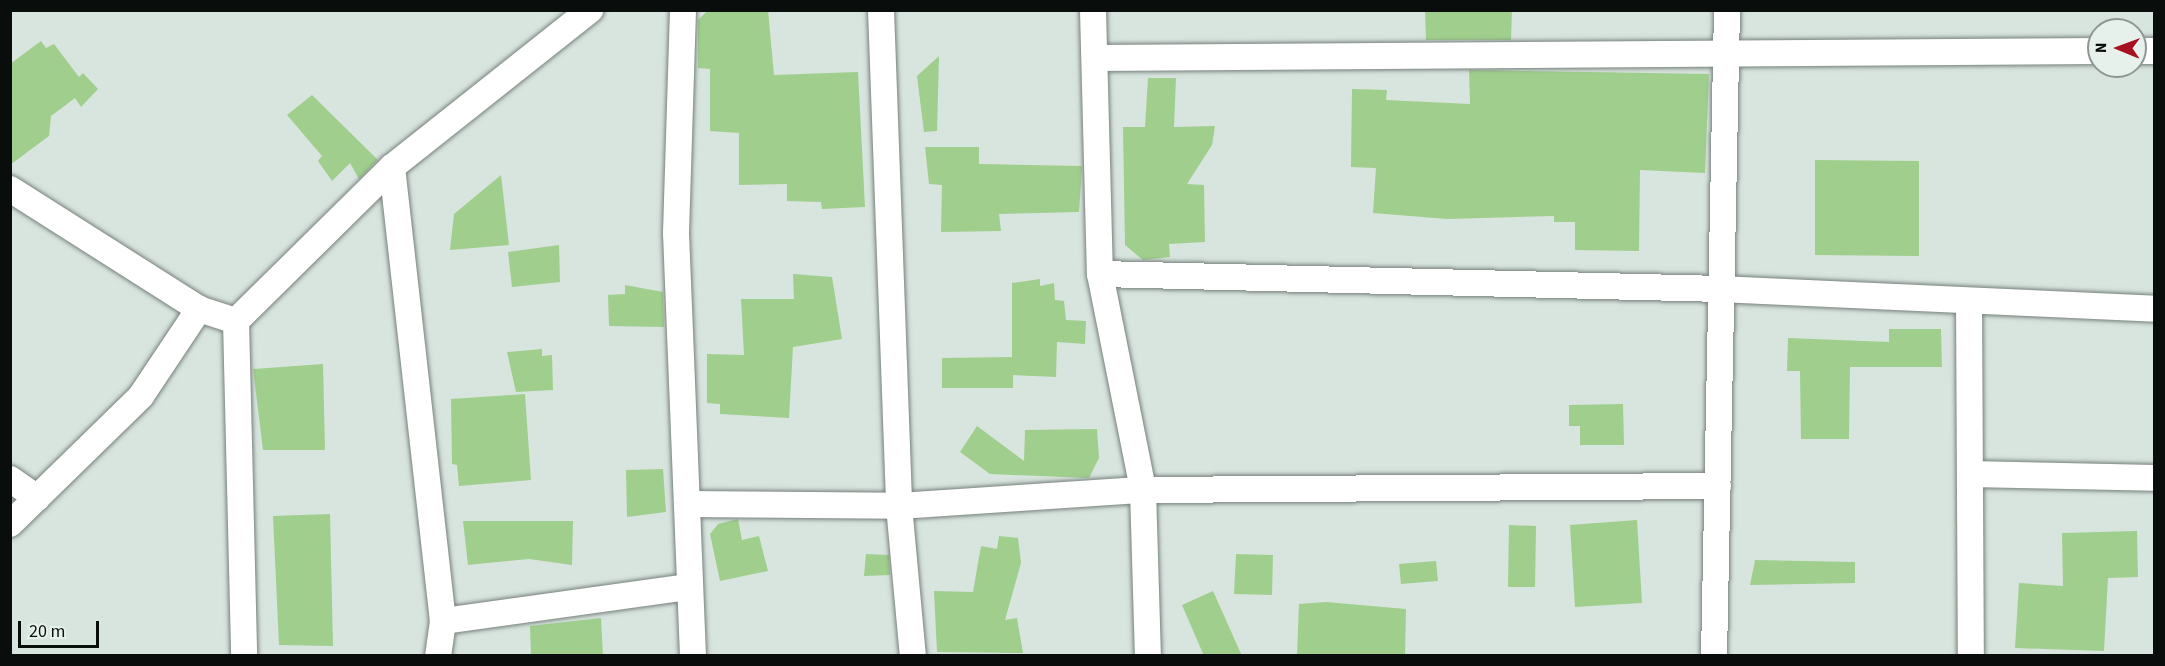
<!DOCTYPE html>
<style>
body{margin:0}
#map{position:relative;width:2165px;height:666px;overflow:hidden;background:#d8e4de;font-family:"Source Sans 3",sans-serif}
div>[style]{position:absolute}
.building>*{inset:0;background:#a0cf8d}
.roads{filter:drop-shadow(0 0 2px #77817c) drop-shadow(0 0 2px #77817c)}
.minor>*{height:26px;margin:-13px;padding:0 13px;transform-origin:13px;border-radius:13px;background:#fff}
span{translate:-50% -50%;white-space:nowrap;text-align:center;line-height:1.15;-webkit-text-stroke:6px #e6f1ec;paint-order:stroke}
.frame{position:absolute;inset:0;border:12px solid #090d0b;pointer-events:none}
.north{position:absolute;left:2087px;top:18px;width:60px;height:60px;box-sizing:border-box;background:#e6f1ec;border:2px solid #8e9692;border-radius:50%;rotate:271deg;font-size:16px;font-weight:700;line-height:24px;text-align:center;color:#090d0b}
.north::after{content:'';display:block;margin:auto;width:21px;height:27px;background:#a70f22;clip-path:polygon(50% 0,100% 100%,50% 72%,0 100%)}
.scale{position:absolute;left:18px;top:621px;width:81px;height:27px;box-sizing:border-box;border:3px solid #090d0b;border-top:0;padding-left:8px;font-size:18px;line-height:21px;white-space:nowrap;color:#090d0b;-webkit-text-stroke:4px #e6f1ec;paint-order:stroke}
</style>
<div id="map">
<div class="building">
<div style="clip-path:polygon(708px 10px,768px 10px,774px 75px,858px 72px,865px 207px,822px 209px,821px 202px,787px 201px,787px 184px,739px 185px,739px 133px,710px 131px,710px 69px,698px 68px,698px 20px)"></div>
<div style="clip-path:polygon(1425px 10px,1512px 10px,1511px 40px,1426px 40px)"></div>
<div style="clip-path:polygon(41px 41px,46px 48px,54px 44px,79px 77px,83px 73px,98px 89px,81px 107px,75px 98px,51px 116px,49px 136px,10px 165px,10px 64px)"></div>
<div style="clip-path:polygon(939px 56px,937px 131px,924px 132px,917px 76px)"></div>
<div style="clip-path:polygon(1469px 70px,1709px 74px,1705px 173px,1640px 170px,1639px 251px,1575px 250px,1575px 222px,1554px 222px,1554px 216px,1447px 219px,1373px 213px,1376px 168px,1351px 167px,1352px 89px,1387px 90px,1386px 100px,1470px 104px)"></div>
<div style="clip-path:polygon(1148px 78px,1176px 78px,1174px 127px,1215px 126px,1212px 145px,1187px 184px,1204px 185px,1205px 242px,1169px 244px,1170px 257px,1143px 260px,1125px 245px,1123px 127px,1145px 127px)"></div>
<div style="clip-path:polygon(312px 95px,378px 160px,359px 179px,350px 163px,332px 181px,318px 161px,322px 156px,287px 115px)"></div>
<div style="clip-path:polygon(925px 147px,979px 147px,979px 164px,1082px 166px,1079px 212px,999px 214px,1001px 231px,941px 232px,942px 185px,929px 184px)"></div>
<div style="clip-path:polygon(1815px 160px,1919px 161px,1919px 256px,1815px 255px)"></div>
<div style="clip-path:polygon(501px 175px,509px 245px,450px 250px,454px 214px)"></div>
<div style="clip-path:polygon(559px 245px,560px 282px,512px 287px,508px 252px)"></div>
<div style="clip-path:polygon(793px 274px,832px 277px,842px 339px,793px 347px,789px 418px,720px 414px,720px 404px,707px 403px,707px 354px,744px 355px,741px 299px,794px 299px)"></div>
<div style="clip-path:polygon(1040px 279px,1040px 286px,1054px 283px,1055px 300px,1064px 301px,1066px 320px,1086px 321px,1085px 344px,1057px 342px,1056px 377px,1013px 375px,1013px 388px,942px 388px,942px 358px,1012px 357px,1012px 283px)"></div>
<div style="clip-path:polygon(625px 285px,663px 292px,664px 327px,609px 326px,608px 295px,625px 294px)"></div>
<div style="clip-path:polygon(1889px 329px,1941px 329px,1942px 367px,1850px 367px,1849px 439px,1801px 439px,1800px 371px,1787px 371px,1788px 338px,1889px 342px)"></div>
<div style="clip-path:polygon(542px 349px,542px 356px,552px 355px,553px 390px,516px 392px,507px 352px)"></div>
<div style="clip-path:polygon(323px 364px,325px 450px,263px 450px,253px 369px)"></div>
<div style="clip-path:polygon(525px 394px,531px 480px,459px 486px,457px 465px,452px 464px,451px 399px)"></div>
<div style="clip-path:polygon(1623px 404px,1624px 445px,1580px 445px,1580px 426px,1569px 426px,1569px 405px)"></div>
<div style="clip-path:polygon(977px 426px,1024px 461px,1025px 430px,1097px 429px,1099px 458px,1089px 478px,990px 474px,960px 452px)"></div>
<div style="clip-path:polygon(663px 469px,666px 512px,627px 517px,626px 470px)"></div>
<div style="clip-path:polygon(330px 514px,333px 646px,279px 645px,273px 516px)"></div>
<div style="clip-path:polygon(738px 519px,742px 540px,759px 536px,768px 571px,720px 581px,710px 534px,718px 524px)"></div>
<div style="clip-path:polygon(1637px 520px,1642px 603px,1575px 607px,1570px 525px)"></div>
<div style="clip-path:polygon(463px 521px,573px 521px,572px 565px,529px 559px,468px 565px)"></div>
<div style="clip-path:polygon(1509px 525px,1536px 526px,1535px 587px,1508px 587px)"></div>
<div style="clip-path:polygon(2137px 531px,2138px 577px,2108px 578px,2104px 651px,2015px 648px,2019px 583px,2063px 586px,2062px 533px)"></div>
<div style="clip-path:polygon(999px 536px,1018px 538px,1021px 563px,1005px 620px,1017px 618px,1023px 653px,937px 652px,934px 591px,973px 592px,981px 546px,997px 549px)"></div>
<div style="clip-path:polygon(866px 554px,889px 555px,890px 575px,864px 576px)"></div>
<div style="clip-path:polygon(1236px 554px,1273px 555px,1272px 595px,1234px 594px)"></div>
<div style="clip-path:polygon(1755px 560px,1855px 562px,1855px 583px,1750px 585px)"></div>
<div style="clip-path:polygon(1436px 561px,1438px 581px,1401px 584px,1399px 564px)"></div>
<div style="clip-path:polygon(1213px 591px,1242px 656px,1204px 656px,1182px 605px)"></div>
<div style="clip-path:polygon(1326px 602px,1406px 609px,1405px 656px,1297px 656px,1299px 604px)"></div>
<div style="clip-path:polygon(601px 618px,603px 656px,531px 656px,530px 626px)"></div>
</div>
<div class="roads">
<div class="minor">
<div style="left:683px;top:10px;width:223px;rotate:91.8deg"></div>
<div style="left:676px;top:233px;width:423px;rotate:87.7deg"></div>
<div style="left:881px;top:10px;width:496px;rotate:87.9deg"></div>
<div style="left:899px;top:506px;width:151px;rotate:84.7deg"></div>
<div style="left:1093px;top:10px;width:264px;rotate:88.5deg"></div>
<div style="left:1100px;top:274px;width:220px;rotate:78.7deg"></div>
<div style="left:1143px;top:490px;width:166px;rotate:88.3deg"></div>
<div style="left:2135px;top:51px;width:19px"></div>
<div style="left:1096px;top:58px;width:1003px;rotate:-0.4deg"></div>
<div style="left:392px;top:167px;width:457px;rotate:83.6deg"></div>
<div style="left:443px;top:621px;width:35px;rotate:98deg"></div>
<div style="left:10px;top:189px;width:224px;rotate:32.4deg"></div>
<div style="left:1100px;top:274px;width:621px;rotate:1.38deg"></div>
<div style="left:1721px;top:289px;width:433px;rotate:2.6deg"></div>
<div style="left:1969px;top:301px;width:355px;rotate:89.7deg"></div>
<div style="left:236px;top:321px;width:335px;rotate:88.6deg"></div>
<div style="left:1970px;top:474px;width:184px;rotate:1.2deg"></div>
<div style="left:10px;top:479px;width:33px;rotate:35deg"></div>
<div style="left:689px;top:504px;width:210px;rotate:0.5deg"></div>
<div style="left:899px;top:506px;width:245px;rotate:-3.8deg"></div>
<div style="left:1143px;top:490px;width:575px;rotate:-0.4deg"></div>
<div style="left:10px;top:524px;width:183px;rotate:-44.3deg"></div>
<div style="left:141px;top:396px;width:105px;rotate:-56.3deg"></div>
<div style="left:199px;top:309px;width:39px;rotate:18deg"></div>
<div style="left:236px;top:321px;width:219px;rotate:-44.6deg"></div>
<div style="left:392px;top:167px;width:253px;rotate:-38.4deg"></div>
<div style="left:443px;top:621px;width:248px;rotate:-7.9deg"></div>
<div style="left:1714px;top:656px;width:646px;rotate:-88.85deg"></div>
</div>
</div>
<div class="frame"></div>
<div class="north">N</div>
<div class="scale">20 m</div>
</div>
